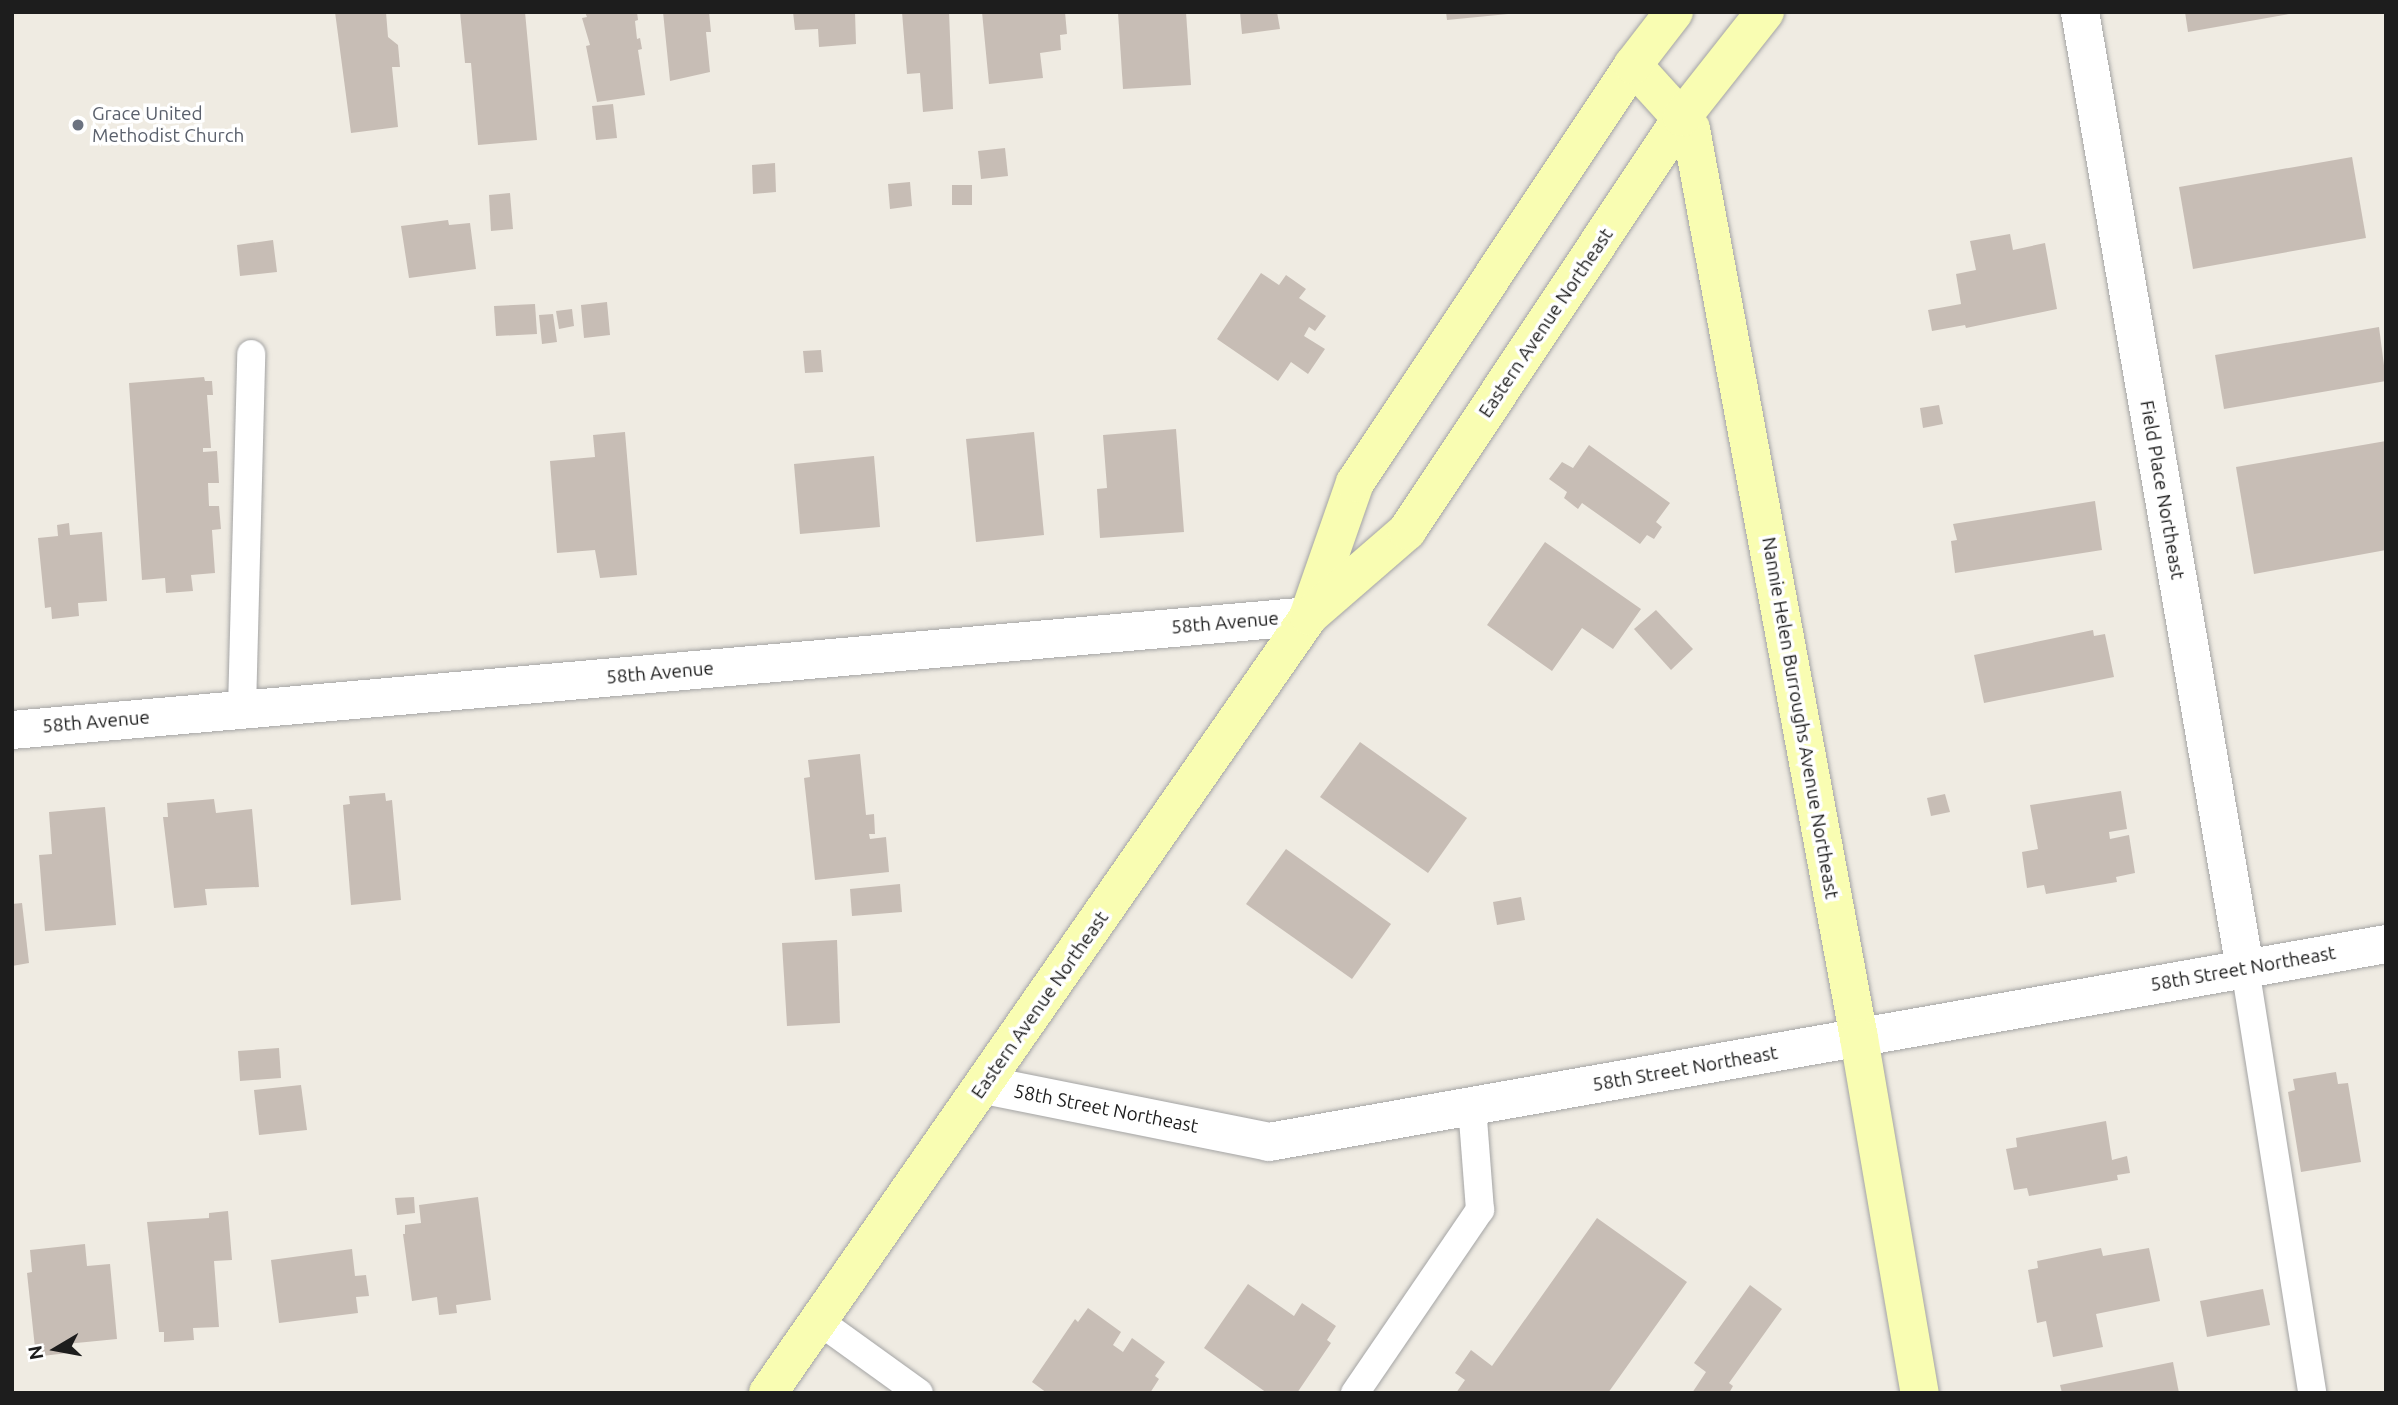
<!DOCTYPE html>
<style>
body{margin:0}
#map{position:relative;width:2398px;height:1405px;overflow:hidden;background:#efebe2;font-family:Ubuntu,sans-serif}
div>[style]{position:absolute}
.building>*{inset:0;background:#c7bdb5}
.roads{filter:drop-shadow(0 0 2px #a4a4a4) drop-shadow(0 0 2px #a4a4a4)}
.lane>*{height:28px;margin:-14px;padding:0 14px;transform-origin:14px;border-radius:14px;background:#fff}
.street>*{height:38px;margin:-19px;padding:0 19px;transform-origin:19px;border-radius:19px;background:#fff}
.secondary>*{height:38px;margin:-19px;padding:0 19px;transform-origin:19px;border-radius:19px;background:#f9fdb2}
.dots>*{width:19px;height:19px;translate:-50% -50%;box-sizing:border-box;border:4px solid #fff;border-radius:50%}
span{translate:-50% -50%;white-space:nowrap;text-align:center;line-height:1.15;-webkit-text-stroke:7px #fff;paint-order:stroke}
.worship-label{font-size:19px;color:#5b616d}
.left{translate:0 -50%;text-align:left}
.street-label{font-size:19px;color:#1d1d1d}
.frame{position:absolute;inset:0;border:14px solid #1d1d1d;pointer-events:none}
.north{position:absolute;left:21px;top:1314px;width:70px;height:70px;-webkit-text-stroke:5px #fff;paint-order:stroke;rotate:260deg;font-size:19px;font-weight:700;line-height:28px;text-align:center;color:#1d1d1d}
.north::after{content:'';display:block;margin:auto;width:24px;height:32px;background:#1d1d1d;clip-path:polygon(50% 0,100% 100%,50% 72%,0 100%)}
</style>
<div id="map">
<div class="building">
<div style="clip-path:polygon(335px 12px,386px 12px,388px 37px,398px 45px,400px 67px,392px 67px,398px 127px,351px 133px)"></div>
<div style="clip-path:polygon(460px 12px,525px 12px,537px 140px,478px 145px,471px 63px,465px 63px)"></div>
<div style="clip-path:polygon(585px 12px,637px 12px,638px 20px,635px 21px,637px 39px,640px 38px,642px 49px,638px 50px,645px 95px,597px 102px,586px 46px,590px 45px,582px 18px,587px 17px)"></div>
<div style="clip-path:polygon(663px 12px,709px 12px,711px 32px,706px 32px,710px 72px,670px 81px)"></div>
<div style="clip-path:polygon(793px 12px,855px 12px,856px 44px,819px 47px,818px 29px,795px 30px)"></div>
<div style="clip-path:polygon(902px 12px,949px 12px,953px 109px,923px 112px,920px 73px,907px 74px)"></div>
<div style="clip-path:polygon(982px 12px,1065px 12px,1067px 34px,1060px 35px,1061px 50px,1040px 53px,1043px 78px,989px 84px)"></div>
<div style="clip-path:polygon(1118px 12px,1186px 12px,1191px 85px,1123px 89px)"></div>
<div style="clip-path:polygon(1240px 12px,1277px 12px,1280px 29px,1242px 34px)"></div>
<div style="clip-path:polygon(1446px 12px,1508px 12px,1508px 14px,1447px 20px)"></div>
<div style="clip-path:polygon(2185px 12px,2289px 12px,2289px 14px,2188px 32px)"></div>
<div style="clip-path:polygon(613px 104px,617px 138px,596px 140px,592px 106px)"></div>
<div style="clip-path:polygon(1005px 148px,1008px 176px,981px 179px,978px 151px)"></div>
<div style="clip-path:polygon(2352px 157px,2366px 238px,2193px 269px,2179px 187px)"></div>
<div style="clip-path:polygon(775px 163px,776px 192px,753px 194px,752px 165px)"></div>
<div style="clip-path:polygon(910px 182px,912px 206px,890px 209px,888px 184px)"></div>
<div style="clip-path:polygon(952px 185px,972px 185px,972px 205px,952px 205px)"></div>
<div style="clip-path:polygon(510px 193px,513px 229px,491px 231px,489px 195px)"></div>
<div style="clip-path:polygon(448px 220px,449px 225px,470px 223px,476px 269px,409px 278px,401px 226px)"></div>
<div style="clip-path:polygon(2010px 234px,2013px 250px,2045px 243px,2057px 309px,1966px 328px,1965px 325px,1932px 331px,1928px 310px,1961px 304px,1956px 274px,1976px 270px,1970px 241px)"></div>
<div style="clip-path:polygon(273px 240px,277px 272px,240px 276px,237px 245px)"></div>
<div style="clip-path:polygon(1261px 273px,1279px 285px,1286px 275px,1306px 289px,1299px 298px,1326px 316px,1315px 331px,1309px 327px,1304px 336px,1325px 349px,1308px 374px,1291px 362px,1278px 381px,1217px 339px)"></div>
<div style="clip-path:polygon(607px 302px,610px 335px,584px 338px,581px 305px)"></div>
<div style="clip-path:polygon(535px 304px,537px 334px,496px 336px,494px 306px)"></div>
<div style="clip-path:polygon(572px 309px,574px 326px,559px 329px,556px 311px)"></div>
<div style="clip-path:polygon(553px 314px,557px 342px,542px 344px,539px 315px)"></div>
<div style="clip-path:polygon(2379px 327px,2386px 381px,2224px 409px,2215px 355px)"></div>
<div style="clip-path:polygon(821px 350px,823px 372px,805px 373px,803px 351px)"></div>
<div style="clip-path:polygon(204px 377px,205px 381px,212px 381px,213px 395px,207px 395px,211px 448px,203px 448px,203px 452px,217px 451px,219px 483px,208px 483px,209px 506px,219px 506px,221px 529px,212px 530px,215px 573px,191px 575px,193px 591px,166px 593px,165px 578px,142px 580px,129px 383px)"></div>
<div style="clip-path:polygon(1939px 405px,1943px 424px,1923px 428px,1920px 408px)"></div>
<div style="clip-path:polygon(1176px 429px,1184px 532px,1100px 538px,1097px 489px,1107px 488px,1103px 435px)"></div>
<div style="clip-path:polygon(625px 432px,637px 575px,600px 578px,595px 550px,557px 553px,550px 461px,595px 457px,593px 435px)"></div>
<div style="clip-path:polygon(1034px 432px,1044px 535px,976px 542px,966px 439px)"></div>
<div style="clip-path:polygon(2386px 441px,2386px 550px,2254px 574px,2236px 467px)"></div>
<div style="clip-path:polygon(1589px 445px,1670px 503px,1656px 522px,1662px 527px,1654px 539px,1647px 535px,1640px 544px,1582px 503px,1578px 509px,1564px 498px,1567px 492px,1549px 479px,1562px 462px,1573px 468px)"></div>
<div style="clip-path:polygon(874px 456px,880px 527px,800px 534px,794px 464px)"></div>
<div style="clip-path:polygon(2095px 501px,2102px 550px,1955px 573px,1951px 541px,1957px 540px,1953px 524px)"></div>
<div style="clip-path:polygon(69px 523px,70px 535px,102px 532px,107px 601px,78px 603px,79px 616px,52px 619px,51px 607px,45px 608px,38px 538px,58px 536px,57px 525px)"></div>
<div style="clip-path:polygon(1545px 542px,1641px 609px,1613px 649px,1582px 628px,1552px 671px,1487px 625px)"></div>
<div style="clip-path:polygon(1656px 610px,1693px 649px,1671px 670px,1634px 629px)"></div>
<div style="clip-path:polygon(2093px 630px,2094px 636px,2105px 634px,2114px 677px,1984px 703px,1974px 655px)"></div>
<div style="clip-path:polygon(1360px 742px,1467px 818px,1428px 873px,1320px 797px)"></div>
<div style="clip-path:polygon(860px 754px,866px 815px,874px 814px,875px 834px,869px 834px,870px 839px,886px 837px,889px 872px,815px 880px,804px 778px,810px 777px,808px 760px)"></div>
<div style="clip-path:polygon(2121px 791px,2127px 829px,2109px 832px,2110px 839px,2129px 835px,2135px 873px,2116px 877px,2117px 882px,2046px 894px,2044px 885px,2027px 888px,2022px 852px,2038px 849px,2030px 805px)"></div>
<div style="clip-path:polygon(385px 793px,386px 801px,392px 800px,401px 900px,351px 905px,343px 805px,350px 804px,349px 796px)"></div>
<div style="clip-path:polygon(1945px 794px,1950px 812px,1931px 816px,1927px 798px)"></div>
<div style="clip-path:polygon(214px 799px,216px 813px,252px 809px,259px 887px,205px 889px,207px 905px,174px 908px,163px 817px,168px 817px,167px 803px)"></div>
<div style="clip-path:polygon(105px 807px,116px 925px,45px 931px,39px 855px,52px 854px,49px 812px)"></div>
<div style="clip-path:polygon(1286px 849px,1391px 924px,1352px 979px,1246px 904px)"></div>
<div style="clip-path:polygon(900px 884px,902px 912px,852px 916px,850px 889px)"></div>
<div style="clip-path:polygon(1521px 897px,1525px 920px,1497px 925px,1493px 902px)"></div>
<div style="clip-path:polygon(22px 903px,29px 963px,12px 966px,12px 904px)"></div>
<div style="clip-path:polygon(837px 940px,840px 1023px,787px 1026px,782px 943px)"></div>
<div style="clip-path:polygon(279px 1048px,281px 1078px,240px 1081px,238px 1051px)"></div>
<div style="clip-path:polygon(2336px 1072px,2338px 1084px,2348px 1083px,2361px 1162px,2301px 1172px,2288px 1092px,2295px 1090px,2293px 1079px)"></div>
<div style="clip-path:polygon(301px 1085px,307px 1130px,259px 1135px,254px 1090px)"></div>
<div style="clip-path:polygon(2106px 1121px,2112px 1160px,2127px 1156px,2130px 1173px,2117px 1175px,2118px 1180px,2029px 1196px,2027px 1188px,2014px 1190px,2006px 1149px,2017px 1147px,2016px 1138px)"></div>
<div style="clip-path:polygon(414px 1197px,415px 1213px,397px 1215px,395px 1198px)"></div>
<div style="clip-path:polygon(478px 1197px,491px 1300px,456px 1305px,457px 1313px,439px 1315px,437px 1297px,412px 1301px,403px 1234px,405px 1234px,405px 1225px,421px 1223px,419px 1205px)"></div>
<div style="clip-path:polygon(228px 1211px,232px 1260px,214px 1261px,219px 1327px,193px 1328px,194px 1340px,164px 1342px,164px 1332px,159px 1332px,147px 1222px,209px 1218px,209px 1213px)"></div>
<div style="clip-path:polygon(1597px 1218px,1687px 1282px,1608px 1393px,1456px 1393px,1465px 1380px,1455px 1373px,1471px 1350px,1492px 1366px)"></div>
<div style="clip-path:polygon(85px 1244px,87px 1266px,110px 1264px,117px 1339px,66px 1344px,68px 1353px,42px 1356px,41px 1348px,35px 1348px,27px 1273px,32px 1272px,30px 1250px)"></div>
<div style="clip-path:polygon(2101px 1248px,2103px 1256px,2149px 1248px,2160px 1301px,2096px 1314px,2103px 1347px,2053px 1357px,2046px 1321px,2037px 1323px,2028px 1270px,2038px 1268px,2037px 1261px)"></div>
<div style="clip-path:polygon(352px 1249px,355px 1276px,366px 1275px,369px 1296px,356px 1297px,358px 1313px,279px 1323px,271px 1260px)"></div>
<div style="clip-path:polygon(1248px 1284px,1294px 1316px,1302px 1303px,1336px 1326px,1327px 1340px,1331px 1343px,1297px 1393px,1267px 1393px,1204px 1348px)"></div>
<div style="clip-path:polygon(1750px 1285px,1782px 1309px,1729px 1383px,1733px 1386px,1729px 1393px,1692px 1393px,1706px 1372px,1694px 1363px)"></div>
<div style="clip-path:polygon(2263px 1289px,2270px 1325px,2207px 1337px,2200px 1301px)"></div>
<div style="clip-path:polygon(1088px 1308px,1121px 1332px,1113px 1345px,1123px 1352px,1132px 1338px,1165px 1362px,1155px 1376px,1159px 1379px,1150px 1393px,1047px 1393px,1032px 1382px,1075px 1319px,1078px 1322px)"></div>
<div style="clip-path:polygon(2173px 1362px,2179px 1393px,2062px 1393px,2060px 1385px)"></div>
</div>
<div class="roads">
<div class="lane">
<div style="left:242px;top:709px;width:355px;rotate:-88.5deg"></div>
<div style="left:2245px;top:968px;width:430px;rotate:81deg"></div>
<div style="left:819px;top:1321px;width:123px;rotate:35.8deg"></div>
<div style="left:1355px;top:1393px;width:222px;rotate:-55.7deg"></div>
<div style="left:1480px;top:1210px;width:104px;rotate:-94.4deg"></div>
</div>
<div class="street">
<div style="left:2080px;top:12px;width:970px;rotate:80.21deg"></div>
<div style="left:12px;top:730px;width:1302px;rotate:-5.02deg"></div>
<div style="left:985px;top:1085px;width:290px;rotate:11.3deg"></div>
<div style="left:1269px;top:1142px;width:1134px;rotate:-10.05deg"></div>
</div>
<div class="secondary">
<div style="left:1633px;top:65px;width:86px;rotate:47.8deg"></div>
<div style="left:1691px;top:129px;width:924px;rotate:79.53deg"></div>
<div style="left:1859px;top:1038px;width:360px;rotate:80.3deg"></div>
<div style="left:1309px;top:614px;width:139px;rotate:-70.7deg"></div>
<div style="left:1355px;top:483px;width:502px;rotate:-56.37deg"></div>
<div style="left:1633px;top:65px;width:67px;rotate:-52.3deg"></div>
<div style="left:768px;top:1393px;width:947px;rotate:-55.15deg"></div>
<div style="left:1309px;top:616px;width:130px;rotate:-40.9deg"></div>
<div style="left:1407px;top:531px;width:497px;rotate:-56.4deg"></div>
<div style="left:1682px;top:117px;width:134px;rotate:-51.7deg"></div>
</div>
</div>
<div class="dots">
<div style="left:78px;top:125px;background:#6b7280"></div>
</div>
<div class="worship-label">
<span class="left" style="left:92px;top:125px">Grace United<br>Methodist Church</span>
</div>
<div class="street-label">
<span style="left:1546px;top:323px;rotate:-56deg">Eastern Avenue Northeast</span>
<span style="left:2162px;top:490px;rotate:80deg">Field Place Northeast</span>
<span style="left:1225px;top:623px;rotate:-5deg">58th Avenue</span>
<span style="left:660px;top:673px;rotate:-5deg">58th Avenue</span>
<span style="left:1800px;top:718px;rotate:80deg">Nannie Helen Burroughs Avenue Northeast</span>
<span style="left:96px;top:722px;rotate:-5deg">58th Avenue</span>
<span style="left:2243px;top:969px;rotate:-10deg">58th Street Northeast</span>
<span style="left:1040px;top:1005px;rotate:-55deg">Eastern Avenue Northeast</span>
<span style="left:1685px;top:1069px;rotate:-10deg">58th Street Northeast</span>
<span style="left:1106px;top:1109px;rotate:11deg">58th Street Northeast</span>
</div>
<div class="frame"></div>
<div class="north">N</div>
</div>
